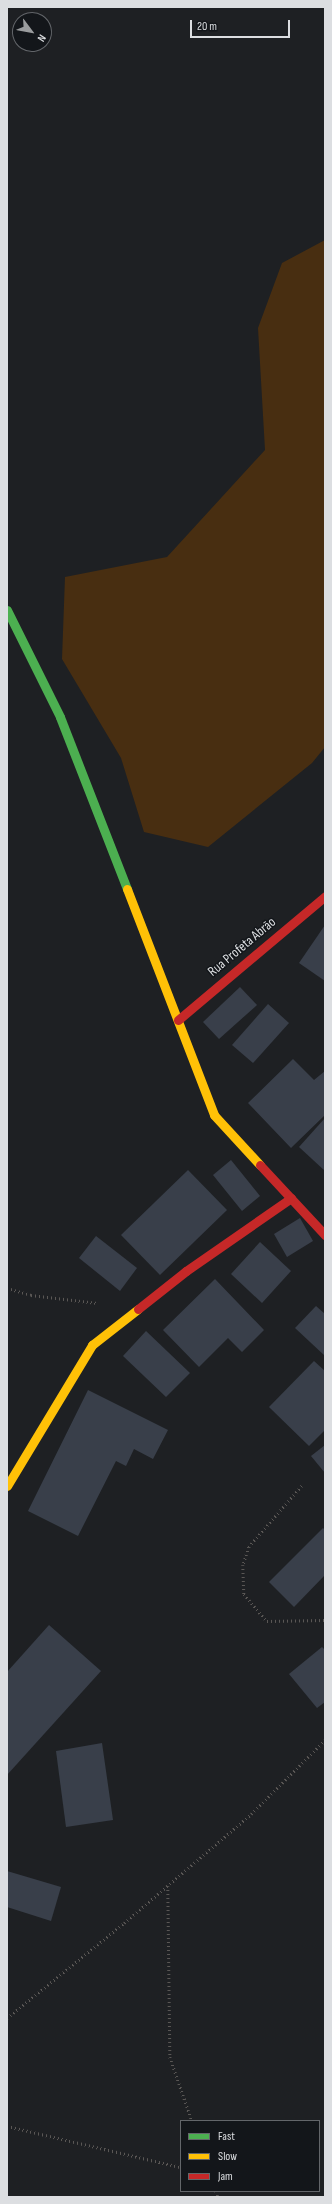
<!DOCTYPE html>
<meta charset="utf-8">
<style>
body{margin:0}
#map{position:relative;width:332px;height:2204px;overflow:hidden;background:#1e2023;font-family:"Sofia Sans Condensed",sans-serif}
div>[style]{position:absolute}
.green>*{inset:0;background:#482e11}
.building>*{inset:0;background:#393f4a}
.path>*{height:2.5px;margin-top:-1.25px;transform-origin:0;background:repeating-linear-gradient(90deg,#5a5755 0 1px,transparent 0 4px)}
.fast>*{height:9px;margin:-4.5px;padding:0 4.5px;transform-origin:4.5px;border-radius:4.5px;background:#4caf50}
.slow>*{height:9px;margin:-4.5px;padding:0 4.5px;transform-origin:4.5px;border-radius:4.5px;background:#ffc107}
.jam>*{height:9px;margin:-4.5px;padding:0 4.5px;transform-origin:4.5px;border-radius:4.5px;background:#c62828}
span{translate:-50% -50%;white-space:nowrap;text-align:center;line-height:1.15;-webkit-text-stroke:3px #13161a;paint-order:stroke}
.street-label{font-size:14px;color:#dcdee1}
.frame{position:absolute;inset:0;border:8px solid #dcdee1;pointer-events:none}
.legend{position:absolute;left:180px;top:2120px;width:140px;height:72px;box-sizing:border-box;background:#13161a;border:1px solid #63666a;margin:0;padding:5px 7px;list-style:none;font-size:12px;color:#dcdee1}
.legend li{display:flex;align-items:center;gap:8px;height:20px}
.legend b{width:20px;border:1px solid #63666a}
.north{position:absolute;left:12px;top:12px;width:40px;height:40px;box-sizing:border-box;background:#13161a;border:1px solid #63666a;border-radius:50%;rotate:122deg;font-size:11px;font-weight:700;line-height:16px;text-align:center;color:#dcdee1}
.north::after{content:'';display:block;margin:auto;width:14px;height:18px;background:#9a9c9e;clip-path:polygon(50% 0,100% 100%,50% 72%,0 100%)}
.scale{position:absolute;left:190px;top:20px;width:100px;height:18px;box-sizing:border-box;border:2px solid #dcdee1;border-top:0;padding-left:5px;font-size:12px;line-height:14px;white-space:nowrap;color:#dcdee1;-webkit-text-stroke:3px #13161a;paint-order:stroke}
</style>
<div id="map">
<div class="green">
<div style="clip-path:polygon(325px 240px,325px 747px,312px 763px,208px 847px,144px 832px,121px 758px,62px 659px,65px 577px,167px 557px,265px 450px,258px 328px,282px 263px)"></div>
</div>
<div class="building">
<div style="clip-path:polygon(325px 925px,325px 981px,299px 963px)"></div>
<div style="clip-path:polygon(240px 987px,257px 1005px,219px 1039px,203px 1022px)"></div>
<div style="clip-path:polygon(268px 1004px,289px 1023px,253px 1063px,232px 1045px)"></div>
<div style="clip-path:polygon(293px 1059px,314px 1080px,325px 1071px,325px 1115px,291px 1148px,248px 1103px)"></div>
<div style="clip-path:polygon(325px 1118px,325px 1171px,299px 1147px)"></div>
<div style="clip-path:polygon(231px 1160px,260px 1196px,242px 1211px,213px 1175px)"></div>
<div style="clip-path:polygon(188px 1170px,227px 1210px,160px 1275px,121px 1235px)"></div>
<div style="clip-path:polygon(300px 1218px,313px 1241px,287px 1257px,274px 1234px)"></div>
<div style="clip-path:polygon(96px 1236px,137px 1268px,120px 1291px,79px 1258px)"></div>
<div style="clip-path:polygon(260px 1242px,291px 1271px,262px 1303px,231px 1274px)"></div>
<div style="clip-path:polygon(215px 1279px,264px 1330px,242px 1352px,228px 1338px,199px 1367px,163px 1330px)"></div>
<div style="clip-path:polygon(316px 1306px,325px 1314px,325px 1356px,295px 1328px)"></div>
<div style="clip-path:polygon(146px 1331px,190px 1373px,166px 1397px,123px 1356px)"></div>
<div style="clip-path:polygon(314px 1361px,325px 1371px,325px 1430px,309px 1446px,269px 1407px)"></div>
<div style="clip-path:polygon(88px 1390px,168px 1430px,153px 1459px,134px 1449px,126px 1466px,116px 1461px,78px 1536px,28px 1511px)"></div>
<div style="clip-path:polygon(325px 1445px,325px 1473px,311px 1456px)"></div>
<div style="clip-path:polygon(323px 1528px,325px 1530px,325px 1575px,294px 1607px,269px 1582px)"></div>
<div style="clip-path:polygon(49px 1625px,101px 1671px,7px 1775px,7px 1672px)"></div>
<div style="clip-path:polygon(322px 1647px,325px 1650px,325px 1702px,317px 1708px,289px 1674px)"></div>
<div style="clip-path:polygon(102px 1743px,113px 1820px,66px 1827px,56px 1751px)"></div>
<div style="clip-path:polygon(7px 1871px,61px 1887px,51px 1921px,7px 1907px)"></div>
</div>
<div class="path">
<div style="left:7px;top:1288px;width:25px;rotate:16deg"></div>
<div style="left:31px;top:1295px;width:67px;rotate:6.8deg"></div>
<div style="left:302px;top:1486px;width:81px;rotate:131deg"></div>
<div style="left:249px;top:1547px;width:19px;rotate:108deg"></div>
<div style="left:243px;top:1565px;width:29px;rotate:88deg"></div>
<div style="left:244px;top:1594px;width:35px;rotate:50deg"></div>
<div style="left:267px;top:1621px;width:58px;rotate:-1deg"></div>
<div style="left:168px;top:1886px;width:171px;rotate:89.3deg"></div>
<div style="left:170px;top:2057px;width:68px;rotate:71deg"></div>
<div style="left:7px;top:2018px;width:151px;rotate:-39.1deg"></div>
<div style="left:124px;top:1923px;width:167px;rotate:-40.6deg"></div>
<div style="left:251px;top:1814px;width:105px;rotate:-45deg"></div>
<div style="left:7px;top:2126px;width:179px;rotate:13.3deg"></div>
<div style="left:216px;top:2191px;width:6px;rotate:72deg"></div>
</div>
<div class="fast">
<div style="left:7px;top:610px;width:119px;rotate:63.6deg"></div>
<div style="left:60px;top:717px;width:185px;rotate:68.7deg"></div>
</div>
<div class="slow">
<div style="left:127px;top:889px;width:242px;rotate:68.9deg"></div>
<div style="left:214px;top:1115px;width:68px;rotate:47.4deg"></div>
<div style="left:7px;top:1486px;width:165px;rotate:-58.9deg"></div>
<div style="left:92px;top:1345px;width:58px;rotate:-38deg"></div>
</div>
<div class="jam">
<div style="left:178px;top:1020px;width:192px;rotate:-40.1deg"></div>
<div style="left:260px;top:1165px;width:96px;rotate:47.1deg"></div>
<div style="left:138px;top:1309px;width:61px;rotate:-38.4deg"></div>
<div style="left:186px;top:1271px;width:128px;rotate:-34.8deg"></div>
</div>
<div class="street-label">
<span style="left:242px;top:947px;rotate:-40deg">Rua Profeta Abrão</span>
</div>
<div class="frame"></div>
<ul class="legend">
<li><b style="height:5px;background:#4caf50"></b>Fast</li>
<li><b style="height:5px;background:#ffc107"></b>Slow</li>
<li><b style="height:5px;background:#c62828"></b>Jam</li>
</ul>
<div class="north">N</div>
<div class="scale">20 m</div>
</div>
